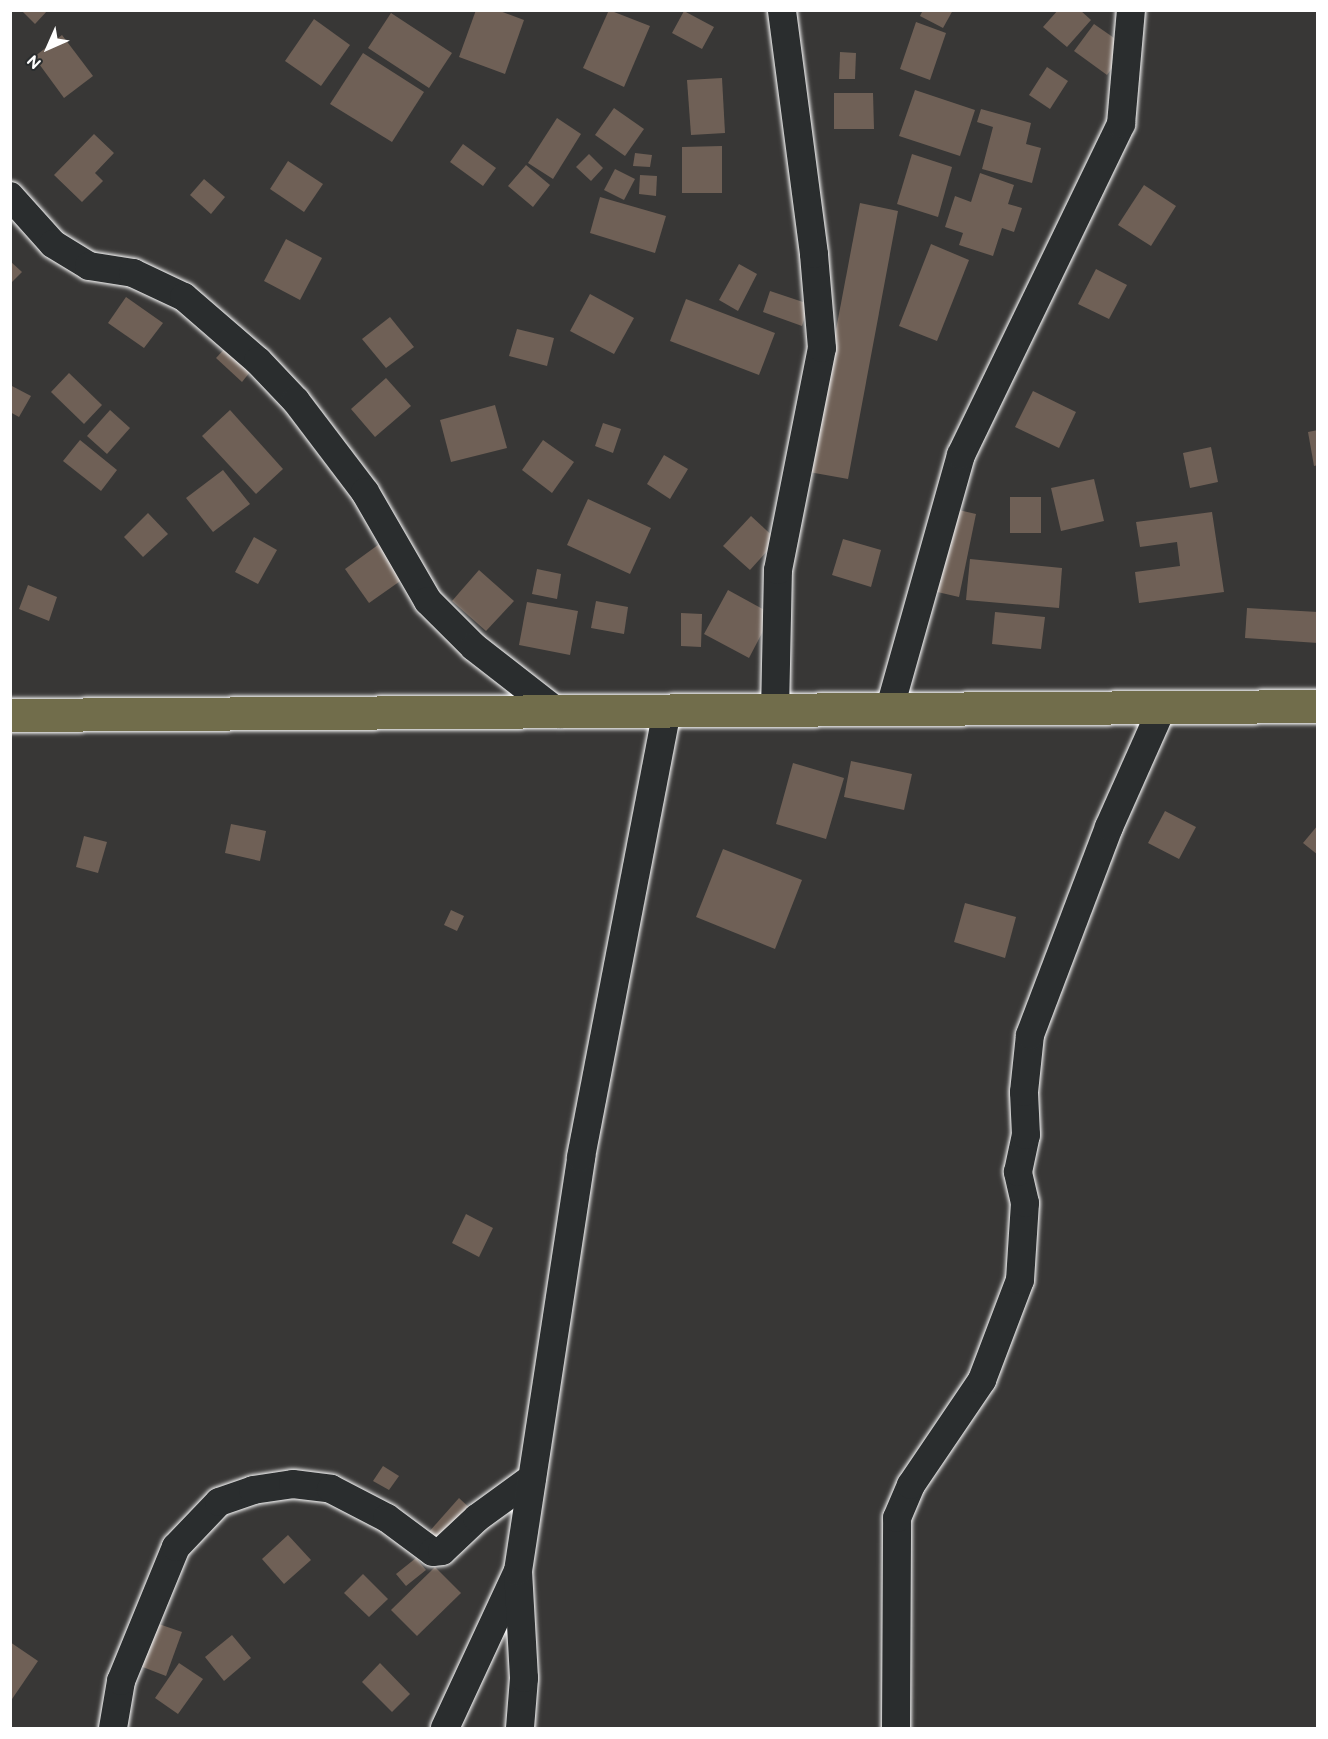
<!DOCTYPE html>
<style>
body{margin:0}
#map{position:relative;width:1328px;height:1739px;overflow:hidden;background:#383736;font-family:"Balsamiq Sans",sans-serif}
div>[style]{position:absolute}
.building>*{inset:0;background:#6f6056}
.roads{filter:drop-shadow(0 0 2px #fff) drop-shadow(0 0 2px #fff)}
.street>*{height:28px;margin:-14px;padding:0 14px;transform-origin:14px;border-radius:14px;background:#2a2d2e}
.primary>*{height:33px;margin:-16.5px;padding:0 16.5px;transform-origin:16.5px;border-radius:16.5px;background:#716d4b}
span{translate:-50% -50%;white-space:nowrap;text-align:center;line-height:1.15;-webkit-text-stroke:4.5px #2a2d2e;paint-order:stroke}
.frame{position:absolute;inset:0;border:12px solid #fff;pointer-events:none}
.north{position:absolute;left:18px;top:18px;width:60px;height:60px;-webkit-text-stroke:4px #2a2d2e;paint-order:stroke;rotate:225deg;font-size:16px;font-weight:700;line-height:24px;text-align:center;color:#fff}
.north::after{content:'';display:block;margin:auto;width:21px;height:27px;background:#fff;clip-path:polygon(50% 0,100% 100%,50% 72%,0 100%)}
</style>
<div id="map">
<div class="building">
<div style="clip-path:polygon(21px 10px,48px 10px,35px 24px)"></div>
<div style="clip-path:polygon(476px 10px,497px 10px,524px 20px,505px 74px,459px 57px)"></div>
<div style="clip-path:polygon(609px 10px,650px 26px,624px 87px,583px 68px)"></div>
<div style="clip-path:polygon(923px 10px,953px 10px,943px 28px,920px 16px)"></div>
<div style="clip-path:polygon(1058px 10px,1080px 10px,1091px 20px,1067px 47px,1043px 27px)"></div>
<div style="clip-path:polygon(684px 11px,714px 27px,702px 49px,672px 33px)"></div>
<div style="clip-path:polygon(391px 13px,452px 53px,429px 88px,368px 48px)"></div>
<div style="clip-path:polygon(314px 19px,350px 45px,321px 86px,285px 61px)"></div>
<div style="clip-path:polygon(916px 22px,946px 33px,930px 80px,900px 69px)"></div>
<div style="clip-path:polygon(1094px 24px,1127px 47px,1107px 75px,1074px 51px)"></div>
<div style="clip-path:polygon(62px 35px,93px 76px,64px 98px,34px 57px)"></div>
<div style="clip-path:polygon(840px 52px,856px 53px,855px 79px,839px 79px)"></div>
<div style="clip-path:polygon(363px 53px,424px 92px,392px 142px,330px 104px)"></div>
<div style="clip-path:polygon(1047px 67px,1068px 81px,1050px 109px,1029px 95px)"></div>
<div style="clip-path:polygon(722px 78px,725px 133px,691px 135px,687px 80px)"></div>
<div style="clip-path:polygon(915px 90px,975px 110px,960px 156px,899px 136px)"></div>
<div style="clip-path:polygon(834px 93px,873px 93px,874px 129px,834px 129px)"></div>
<div style="clip-path:polygon(614px 108px,644px 129px,625px 156px,595px 135px)"></div>
<div style="clip-path:polygon(981px 109px,1031px 123px,1026px 144px,1041px 148px,1032px 183px,982px 169px,993px 127px,977px 122px)"></div>
<div style="clip-path:polygon(557px 118px,581px 134px,553px 179px,528px 163px)"></div>
<div style="clip-path:polygon(94px 134px,114px 153px,95px 173px,103px 181px,82px 202px,54px 175px)"></div>
<div style="clip-path:polygon(463px 144px,496px 168px,483px 186px,450px 162px)"></div>
<div style="clip-path:polygon(722px 146px,722px 193px,682px 193px,682px 147px)"></div>
<div style="clip-path:polygon(635px 153px,652px 155px,650px 167px,633px 166px)"></div>
<div style="clip-path:polygon(589px 154px,603px 168px,591px 181px,576px 167px)"></div>
<div style="clip-path:polygon(912px 154px,952px 167px,938px 217px,897px 204px)"></div>
<div style="clip-path:polygon(288px 161px,323px 184px,304px 212px,270px 189px)"></div>
<div style="clip-path:polygon(526px 165px,550px 185px,533px 207px,508px 186px)"></div>
<div style="clip-path:polygon(615px 169px,635px 179px,624px 200px,604px 190px)"></div>
<div style="clip-path:polygon(980px 173px,1014px 185px,1008px 204px,1022px 208px,1014px 232px,1002px 228px,993px 256px,959px 245px,963px 233px,945px 227px,955px 196px,971px 202px)"></div>
<div style="clip-path:polygon(640px 175px,657px 176px,656px 196px,639px 194px)"></div>
<div style="clip-path:polygon(204px 179px,225px 197px,211px 214px,190px 195px)"></div>
<div style="clip-path:polygon(1144px 185px,1176px 206px,1151px 246px,1118px 225px)"></div>
<div style="clip-path:polygon(600px 197px,666px 216px,655px 253px,590px 233px)"></div>
<div style="clip-path:polygon(860px 203px,898px 211px,848px 479px,809px 472px)"></div>
<div style="clip-path:polygon(286px 239px,322px 258px,300px 300px,264px 281px)"></div>
<div style="clip-path:polygon(931px 244px,969px 260px,937px 341px,899px 326px)"></div>
<div style="clip-path:polygon(10px 261px,22px 272px,10px 284px)"></div>
<div style="clip-path:polygon(739px 264px,757px 274px,738px 311px,719px 300px)"></div>
<div style="clip-path:polygon(1096px 269px,1127px 285px,1109px 319px,1078px 304px)"></div>
<div style="clip-path:polygon(770px 291px,809px 304px,802px 326px,763px 312px)"></div>
<div style="clip-path:polygon(590px 294px,634px 318px,614px 354px,570px 331px)"></div>
<div style="clip-path:polygon(126px 297px,163px 323px,144px 348px,108px 323px)"></div>
<div style="clip-path:polygon(686px 299px,775px 333px,759px 375px,670px 341px)"></div>
<div style="clip-path:polygon(390px 317px,414px 347px,386px 368px,362px 339px)"></div>
<div style="clip-path:polygon(517px 329px,554px 338px,547px 366px,509px 356px)"></div>
<div style="clip-path:polygon(229px 344px,254px 367px,242px 382px,216px 358px)"></div>
<div style="clip-path:polygon(69px 373px,102px 405px,84px 424px,51px 392px)"></div>
<div style="clip-path:polygon(386px 378px,411px 406px,375px 437px,351px 409px)"></div>
<div style="clip-path:polygon(10px 385px,31px 396px,19px 417px,10px 412px)"></div>
<div style="clip-path:polygon(1033px 391px,1076px 412px,1059px 448px,1015px 427px)"></div>
<div style="clip-path:polygon(495px 405px,507px 448px,451px 462px,440px 420px)"></div>
<div style="clip-path:polygon(110px 410px,130px 428px,107px 454px,87px 436px)"></div>
<div style="clip-path:polygon(230px 410px,283px 469px,256px 494px,202px 436px)"></div>
<div style="clip-path:polygon(603px 423px,621px 429px,613px 453px,595px 446px)"></div>
<div style="clip-path:polygon(1318px 430px,1318px 465px,1314px 466px,1308px 432px)"></div>
<div style="clip-path:polygon(80px 440px,117px 470px,101px 491px,63px 461px)"></div>
<div style="clip-path:polygon(543px 440px,574px 462px,552px 493px,522px 470px)"></div>
<div style="clip-path:polygon(1211px 447px,1218px 482px,1190px 488px,1183px 453px)"></div>
<div style="clip-path:polygon(664px 455px,688px 469px,670px 499px,647px 484px)"></div>
<div style="clip-path:polygon(223px 470px,250px 504px,213px 532px,186px 498px)"></div>
<div style="clip-path:polygon(1094px 479px,1104px 521px,1061px 531px,1051px 488px)"></div>
<div style="clip-path:polygon(1010px 497px,1041px 497px,1041px 533px,1010px 533px)"></div>
<div style="clip-path:polygon(588px 499px,651px 528px,630px 574px,567px 545px)"></div>
<div style="clip-path:polygon(950px 508px,976px 514px,959px 597px,933px 591px)"></div>
<div style="clip-path:polygon(1212px 512px,1224px 592px,1139px 603px,1135px 572px,1180px 566px,1177px 542px,1140px 547px,1136px 522px)"></div>
<div style="clip-path:polygon(148px 513px,168px 534px,143px 557px,124px 537px)"></div>
<div style="clip-path:polygon(751px 516px,777px 540px,750px 570px,723px 546px)"></div>
<div style="clip-path:polygon(254px 537px,277px 550px,258px 584px,235px 572px)"></div>
<div style="clip-path:polygon(843px 539px,881px 550px,871px 587px,832px 575px)"></div>
<div style="clip-path:polygon(382px 542px,406px 577px,369px 603px,345px 569px)"></div>
<div style="clip-path:polygon(970px 559px,1062px 568px,1059px 608px,966px 600px)"></div>
<div style="clip-path:polygon(537px 569px,561px 574px,557px 599px,532px 594px)"></div>
<div style="clip-path:polygon(479px 570px,514px 601px,486px 631px,452px 601px)"></div>
<div style="clip-path:polygon(28px 585px,57px 597px,49px 621px,19px 609px)"></div>
<div style="clip-path:polygon(728px 590px,772px 614px,749px 658px,704px 634px)"></div>
<div style="clip-path:polygon(596px 601px,628px 607px,624px 634px,591px 628px)"></div>
<div style="clip-path:polygon(527px 602px,578px 611px,570px 655px,519px 645px)"></div>
<div style="clip-path:polygon(1247px 608px,1318px 612px,1318px 643px,1245px 638px)"></div>
<div style="clip-path:polygon(995px 612px,1045px 617px,1041px 649px,992px 644px)"></div>
<div style="clip-path:polygon(681px 613px,702px 614px,701px 647px,681px 646px)"></div>
<div style="clip-path:polygon(851px 761px,912px 774px,904px 810px,844px 797px)"></div>
<div style="clip-path:polygon(793px 763px,844px 778px,826px 839px,776px 824px)"></div>
<div style="clip-path:polygon(1165px 811px,1196px 827px,1179px 859px,1148px 843px)"></div>
<div style="clip-path:polygon(231px 824px,266px 831px,260px 861px,225px 853px)"></div>
<div style="clip-path:polygon(1318px 825px,1318px 855px,1303px 843px)"></div>
<div style="clip-path:polygon(84px 836px,107px 842px,98px 873px,76px 867px)"></div>
<div style="clip-path:polygon(723px 849px,802px 880px,775px 949px,696px 917px)"></div>
<div style="clip-path:polygon(965px 903px,1016px 917px,1005px 958px,954px 942px)"></div>
<div style="clip-path:polygon(451px 910px,464px 916px,457px 931px,444px 925px)"></div>
<div style="clip-path:polygon(466px 1214px,493px 1228px,479px 1257px,452px 1243px)"></div>
<div style="clip-path:polygon(383px 1466px,399px 1476px,389px 1490px,373px 1481px)"></div>
<div style="clip-path:polygon(459px 1498px,474px 1512px,443px 1546px,428px 1533px)"></div>
<div style="clip-path:polygon(288px 1535px,311px 1560px,284px 1584px,262px 1559px)"></div>
<div style="clip-path:polygon(416px 1558px,426px 1570px,406px 1586px,396px 1574px)"></div>
<div style="clip-path:polygon(435px 1567px,461px 1593px,417px 1636px,391px 1610px)"></div>
<div style="clip-path:polygon(363px 1574px,388px 1599px,369px 1617px,344px 1593px)"></div>
<div style="clip-path:polygon(150px 1621px,182px 1632px,166px 1676px,135px 1664px)"></div>
<div style="clip-path:polygon(232px 1635px,251px 1658px,224px 1681px,205px 1657px)"></div>
<div style="clip-path:polygon(10px 1642px,38px 1661px,10px 1702px)"></div>
<div style="clip-path:polygon(179px 1663px,203px 1679px,178px 1714px,155px 1698px)"></div>
<div style="clip-path:polygon(380px 1663px,410px 1694px,392px 1712px,362px 1682px)"></div>
</div>
<div class="roads">
<div class="street">
<div style="left:10px;top:196px;width:64px;rotate:48.1deg"></div>
<div style="left:53px;top:244px;width:42px;rotate:31.4deg"></div>
<div style="left:89px;top:266px;width:45px;rotate:9deg"></div>
<div style="left:133px;top:273px;width:56px;rotate:25.2deg"></div>
<div style="left:184px;top:297px;width:98px;rotate:40.9deg"></div>
<div style="left:258px;top:361px;width:55px;rotate:46.5deg"></div>
<div style="left:296px;top:401px;width:114px;rotate:52.8deg"></div>
<div style="left:365px;top:492px;width:126px;rotate:60deg"></div>
<div style="left:428px;top:601px;width:65px;rotate:45deg"></div>
<div style="left:474px;top:647px;width:109px;rotate:37.9deg"></div>
<div style="left:889px;top:711px;width:266px;rotate:-74.3deg"></div>
<div style="left:961px;top:455px;width:368px;rotate:-64.2deg"></div>
<div style="left:1121px;top:124px;width:114px;rotate:-85deg"></div>
<div style="left:775px;top:712px;width:142px;rotate:-88.8deg"></div>
<div style="left:778px;top:570px;width:226px;rotate:-78.8deg"></div>
<div style="left:822px;top:348px;width:94px;rotate:-94.9deg"></div>
<div style="left:814px;top:254px;width:246px;rotate:-97.5deg"></div>
<div style="left:113px;top:1728px;width:48px;rotate:-80.3deg"></div>
<div style="left:121px;top:1681px;width:145px;rotate:-67.7deg"></div>
<div style="left:176px;top:1547px;width:62px;rotate:-46.3deg"></div>
<div style="left:219px;top:1502px;width:36px;rotate:-19deg"></div>
<div style="left:253px;top:1490px;width:40px;rotate:-8.5deg"></div>
<div style="left:293px;top:1484px;width:38px;rotate:7deg"></div>
<div style="left:331px;top:1489px;width:63px;rotate:27.4deg"></div>
<div style="left:387px;top:1518px;width:57px;rotate:36.5deg"></div>
<div style="left:433px;top:1552px;width:9px;rotate:-6deg"></div>
<div style="left:442px;top:1551px;width:48px;rotate:-43.3deg"></div>
<div style="left:477px;top:1518px;width:68px;rotate:-36deg"></div>
<div style="left:445px;top:1728px;width:171px;rotate:-65.1deg"></div>
<div style="left:520px;top:1728px;width:50px;rotate:-85.4deg"></div>
<div style="left:524px;top:1678px;width:107px;rotate:-93.2deg"></div>
<div style="left:518px;top:1571px;width:419px;rotate:-81.3deg"></div>
<div style="left:581px;top:1157px;width:455px;rotate:-79.1deg"></div>
<div style="left:896px;top:1728px;width:210px;rotate:-89.7deg"></div>
<div style="left:897px;top:1518px;width:36px;rotate:-67deg"></div>
<div style="left:911px;top:1485px;width:127px;rotate:-55.9deg"></div>
<div style="left:982px;top:1380px;width:107px;rotate:-69.2deg"></div>
<div style="left:1020px;top:1280px;width:77px;rotate:-86.3deg"></div>
<div style="left:1025px;top:1203px;width:32px;rotate:-103deg"></div>
<div style="left:1018px;top:1172px;width:38px;rotate:-78deg"></div>
<div style="left:1026px;top:1135px;width:43px;rotate:-92.7deg"></div>
<div style="left:1024px;top:1092px;width:57px;rotate:-84deg"></div>
<div style="left:1030px;top:1035px;width:222px;rotate:-69.2deg"></div>
<div style="left:1109px;top:827px;width:130px;rotate:-66deg"></div>
</div>
<div class="primary">
<div style="left:10px;top:715px;width:1308px;rotate:-0.39deg"></div>
</div>
</div>
<div class="frame"></div>
<div class="north">N</div>
</div>
